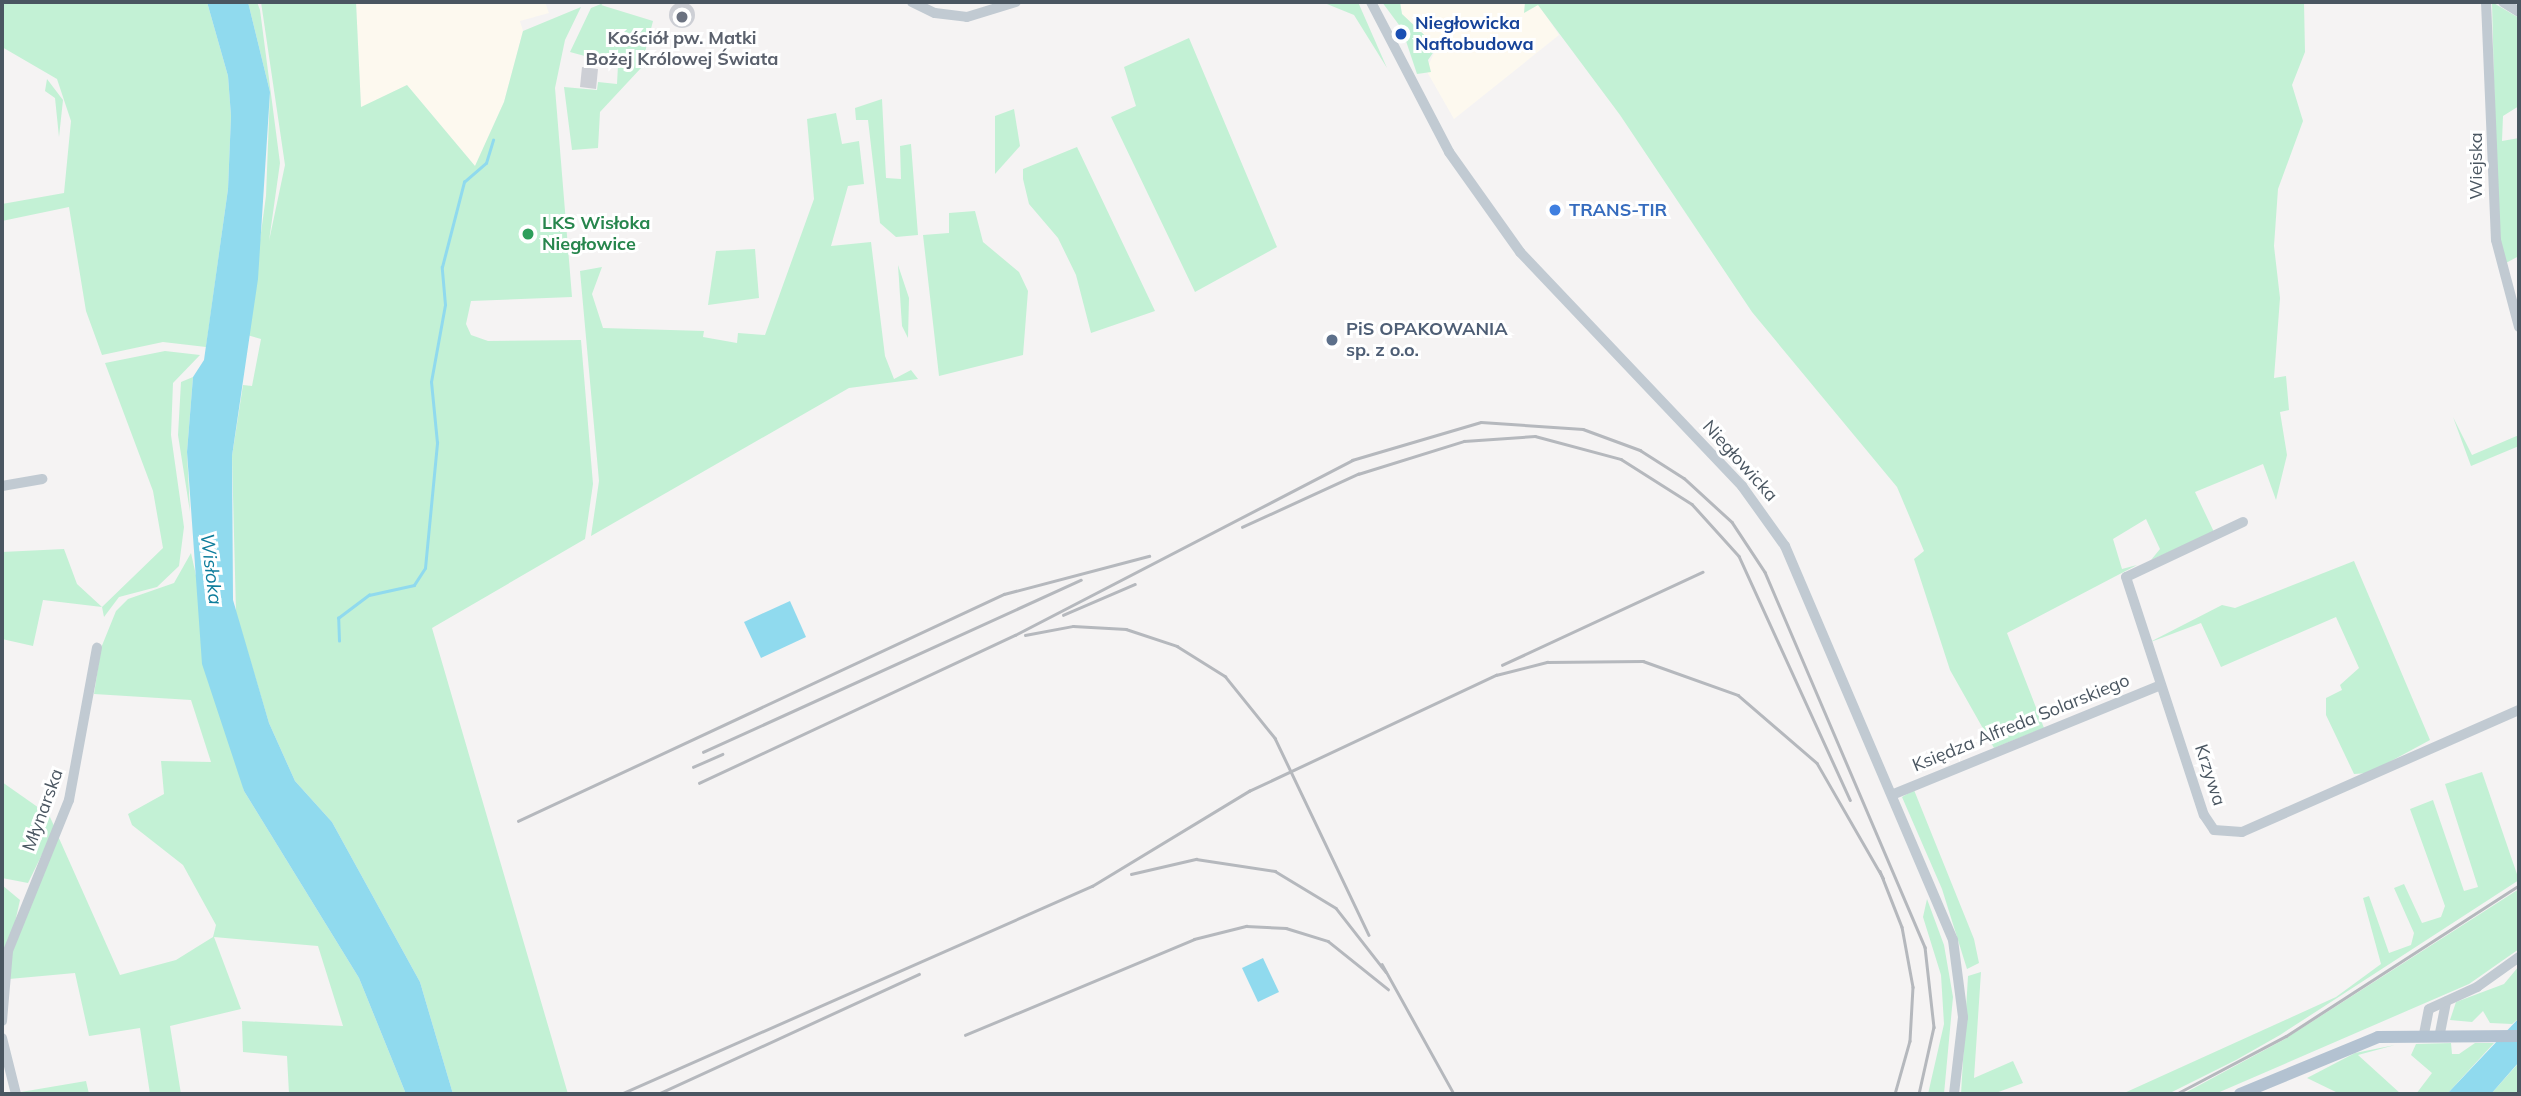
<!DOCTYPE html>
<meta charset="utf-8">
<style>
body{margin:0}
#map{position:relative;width:2521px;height:1096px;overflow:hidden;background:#f5f3f3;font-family:Mulish,sans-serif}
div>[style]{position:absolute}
.commercial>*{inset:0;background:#fdf9ef}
.green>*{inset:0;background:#c3f1d5}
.water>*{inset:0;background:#90daee}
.stream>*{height:2.5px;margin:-1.25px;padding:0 1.25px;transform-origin:1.25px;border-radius:1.25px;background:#90daee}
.building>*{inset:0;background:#cdcfd5}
.round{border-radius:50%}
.minor>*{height:10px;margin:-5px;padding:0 5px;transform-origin:5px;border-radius:5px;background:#c1cad2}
.major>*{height:12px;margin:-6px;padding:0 6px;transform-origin:6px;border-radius:6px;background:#b3c2d1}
.rail>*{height:2.5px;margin:-1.25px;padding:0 1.25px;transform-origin:1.25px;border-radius:1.25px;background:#b5b8bd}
.dots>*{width:19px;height:19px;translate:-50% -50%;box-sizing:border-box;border:4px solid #fff;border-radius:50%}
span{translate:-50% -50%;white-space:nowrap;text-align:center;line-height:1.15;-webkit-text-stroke:6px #fff;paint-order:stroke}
.transit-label{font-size:18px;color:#164399;font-weight:700}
.left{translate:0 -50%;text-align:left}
.worship-label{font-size:18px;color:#5b616d;font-weight:700}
.street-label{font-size:18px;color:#4a5661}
.shop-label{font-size:18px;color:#366cbe;font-weight:700}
.leisure-label{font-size:18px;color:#27864d;font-weight:700}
.service-label{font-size:18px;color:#4e5e75;font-weight:700}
.water-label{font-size:19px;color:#0c7c9b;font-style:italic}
.frame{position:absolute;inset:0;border:4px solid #4a5661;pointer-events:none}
</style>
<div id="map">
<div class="commercial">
<div style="clip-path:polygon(356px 2px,545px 2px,549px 13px,520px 21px,523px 31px,504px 102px,475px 166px,407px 85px,361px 108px)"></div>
<div style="clip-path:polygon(1400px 2px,1525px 2px,1525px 12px,1538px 4px,1559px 35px,1454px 119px,1426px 70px,1437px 47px,1402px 14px)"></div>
</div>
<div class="green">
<div style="clip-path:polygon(2px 2px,207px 2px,228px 76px,231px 116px,228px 189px,206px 347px,163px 342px,102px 355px,86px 311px,69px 207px,2px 221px,2px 204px,64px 193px,71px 121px,57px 79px,2px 47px)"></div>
<div style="clip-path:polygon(248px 2px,257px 2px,260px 10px,280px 163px,269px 241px,285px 165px,261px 2px,356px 2px,361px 107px,407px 85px,475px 166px,504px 102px,523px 31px,581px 7px,565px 40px,555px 88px,572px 297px,471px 301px,466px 324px,471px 335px,488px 341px,581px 340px,593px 484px,585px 539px,432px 628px,568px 1094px,453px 1094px,420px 982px,332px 822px,295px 781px,269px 723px,236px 613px,232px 456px,243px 385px,252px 386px,261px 339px,247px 335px,266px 196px,270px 92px)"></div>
<div style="clip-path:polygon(606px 2px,601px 5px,653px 21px,641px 68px,600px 112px,598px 148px,572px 150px,564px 87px,597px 90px,598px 82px,617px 84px,618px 65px,570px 52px,591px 8px)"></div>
<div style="clip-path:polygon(1322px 2px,1358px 2px,1387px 68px,1354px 15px)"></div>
<div style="clip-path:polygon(1382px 2px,1400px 2px,1402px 14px,1437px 47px,1428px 60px,1431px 72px,1417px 74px,1402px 29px)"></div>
<div style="clip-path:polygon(1525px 2px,2304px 2px,2305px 52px,2292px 85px,2303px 121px,2278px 189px,2274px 246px,2280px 298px,2274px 378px,2286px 376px,2289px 410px,2280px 412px,2287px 455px,2276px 500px,2263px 464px,2195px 492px,2214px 532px,2151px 560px,2160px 549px,2146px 519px,2113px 539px,2122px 569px,2137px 565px,2007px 633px,2044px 728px,1994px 748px,1950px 670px,1914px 559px,1924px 551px,1897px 487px,1752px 312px,1620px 115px,1538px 5px,1524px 13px)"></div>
<div style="clip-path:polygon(2492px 2px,2519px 18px,2519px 106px,2503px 116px,2502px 141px,2519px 138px,2519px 256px,2504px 264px,2498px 243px)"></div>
<div style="clip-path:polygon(1189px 38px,1277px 247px,1195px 292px,1111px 117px,1136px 106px,1124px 67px)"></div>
<div style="clip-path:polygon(47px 79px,63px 100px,59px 137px,55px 98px,45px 91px)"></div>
<div style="clip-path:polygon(882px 99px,886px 178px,901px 179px,900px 146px,911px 144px,918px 235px,896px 237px,880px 223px,868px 120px,856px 120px,855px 108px)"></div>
<div style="clip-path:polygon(1014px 109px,1020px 146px,995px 174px,995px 116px)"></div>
<div style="clip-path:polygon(836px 113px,842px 144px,859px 141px,864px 184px,848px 186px,831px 246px,871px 242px,885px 356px,894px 379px,911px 370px,918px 379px,849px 388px,591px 536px,599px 481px,580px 271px,602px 267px,592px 294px,603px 328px,704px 331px,703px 337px,737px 343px,738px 333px,765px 335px,814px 199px,807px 119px)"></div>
<div style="clip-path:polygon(1077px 147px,1155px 311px,1091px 333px,1076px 275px,1058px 238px,1029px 204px,1023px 179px,1023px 169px)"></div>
<div style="clip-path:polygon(975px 211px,983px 242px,1019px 272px,1028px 291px,1023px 355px,939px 376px,923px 235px,949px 233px,949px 213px)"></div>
<div style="clip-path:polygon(755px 249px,759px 298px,708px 305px,716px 251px)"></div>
<div style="clip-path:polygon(898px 265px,909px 298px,908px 338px,902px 326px)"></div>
<div style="clip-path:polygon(165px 351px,200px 355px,173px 383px,171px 435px,184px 527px,179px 566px,157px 587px,119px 597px,104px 617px,102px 607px,43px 600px,33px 646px,2px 639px,2px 552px,64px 549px,77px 584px,102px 607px,163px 548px,153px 491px,105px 363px)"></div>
<div style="clip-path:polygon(193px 377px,187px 452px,190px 512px,178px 435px,181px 382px)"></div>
<div style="clip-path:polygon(2453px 417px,2472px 455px,2519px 435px,2519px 446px,2471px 466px)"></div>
<div style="clip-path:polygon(191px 553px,244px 791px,359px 978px,406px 1094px,289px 1094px,287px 1056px,243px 1052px,242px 1021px,343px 1026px,318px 946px,214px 937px,241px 1009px,170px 1026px,181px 1094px,150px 1094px,140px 1028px,89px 1036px,75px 973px,9px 979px,12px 953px,58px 836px,120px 975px,176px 960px,213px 937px,216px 925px,183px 865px,132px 825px,128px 814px,164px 794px,161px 761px,211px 762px,191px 700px,94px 694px,101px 648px,116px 611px,128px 599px,174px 583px)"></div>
<div style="clip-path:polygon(2354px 561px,2430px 740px,2369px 773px,2354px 774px,2326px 715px,2326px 698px,2342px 690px,2340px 685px,2359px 668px,2336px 617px,2221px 667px,2201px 623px,2148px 643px,2222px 605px,2235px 608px)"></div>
<div style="clip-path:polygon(2482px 772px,2519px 880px,2280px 1035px,2236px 1060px,2168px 1094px,2122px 1094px,2336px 997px,2381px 964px,2363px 898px,2369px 896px,2389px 953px,2411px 945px,2414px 933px,2394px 888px,2404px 884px,2422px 923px,2441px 917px,2445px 906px,2410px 809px,2433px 800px,2464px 891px,2478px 887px,2445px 784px)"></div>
<div style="clip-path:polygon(2px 782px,49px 815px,55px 828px,28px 883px,2px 878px)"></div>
<div style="clip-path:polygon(1914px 790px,1974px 939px,1979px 963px,1967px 969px,1942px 889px,1902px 797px)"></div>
<div style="clip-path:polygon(2px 885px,20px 900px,2px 981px)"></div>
<div style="clip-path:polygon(2519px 889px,2519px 949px,2469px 984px,2215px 1094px,2183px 1094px,2285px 1039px)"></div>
<div style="clip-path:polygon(1927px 899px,1944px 945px,1953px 997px,1944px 1094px,1928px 1094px,1944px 1024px,1941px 975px,1923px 917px)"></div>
<div style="clip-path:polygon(2519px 966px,2519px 1018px,2512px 1024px,2490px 1023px,2483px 1011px,2472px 1022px,2450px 1020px,2456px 1002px,2504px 984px)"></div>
<div style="clip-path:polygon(1981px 972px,1974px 1078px,2013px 1061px,2023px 1083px,1993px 1094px,1961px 1094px,1968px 976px)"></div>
<div style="clip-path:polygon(2451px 1043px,2452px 1054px,2459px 1054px,2475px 1043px,2494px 1043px,2447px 1094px,2416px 1094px,2432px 1073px,2411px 1055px,2416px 1044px)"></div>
<div style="clip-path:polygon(2395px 1045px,2358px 1055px,2401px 1094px,2340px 1094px,2307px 1078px,2355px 1053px)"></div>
<div style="clip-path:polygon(2519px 1062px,2519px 1094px,2491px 1094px,2516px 1066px)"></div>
<div style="clip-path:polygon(86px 1081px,89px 1094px,21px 1094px,21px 1092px)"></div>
</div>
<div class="water">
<div style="clip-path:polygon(207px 2px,248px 2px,270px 92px,258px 279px,232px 456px,233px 600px,269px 723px,295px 781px,332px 822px,420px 982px,453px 1094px,406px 1094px,359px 978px,244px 791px,202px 664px,187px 452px,193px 377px,204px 360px,228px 189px,231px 116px,228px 76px)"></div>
<div style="clip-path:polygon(790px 601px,806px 637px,761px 658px,744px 622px)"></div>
<div style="clip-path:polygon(1263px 958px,1279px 992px,1258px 1002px,1242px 968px)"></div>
<div style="clip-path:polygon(2519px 1018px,2519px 1062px,2491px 1094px,2447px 1094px)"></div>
</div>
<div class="stream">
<div style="left:339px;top:641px;width:23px;rotate:-92deg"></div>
<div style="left:338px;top:618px;width:39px;rotate:-37deg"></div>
<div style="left:369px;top:595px;width:46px;rotate:-12.5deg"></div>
<div style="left:414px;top:585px;width:20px;rotate:-57deg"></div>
<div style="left:425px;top:568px;width:126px;rotate:-84.5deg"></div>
<div style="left:437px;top:443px;width:61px;rotate:-95.6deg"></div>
<div style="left:431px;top:382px;width:78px;rotate:-79.7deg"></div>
<div style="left:445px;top:305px;width:38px;rotate:-95deg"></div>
<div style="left:442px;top:267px;width:88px;rotate:-75.5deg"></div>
<div style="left:464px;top:182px;width:29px;rotate:-41deg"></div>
<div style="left:486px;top:163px;width:24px;rotate:-73deg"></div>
</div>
<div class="building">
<div class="round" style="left:669px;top:2px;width:26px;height:26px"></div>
<div style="clip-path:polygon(582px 67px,598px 69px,596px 89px,580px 87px)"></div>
</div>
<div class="minor">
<div style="left:912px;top:2px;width:25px;rotate:26deg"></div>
<div style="left:935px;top:13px;width:32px;rotate:7deg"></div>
<div style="left:967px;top:17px;width:51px;rotate:-17deg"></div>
<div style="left:1371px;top:2px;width:169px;rotate:62.5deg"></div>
<div style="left:1449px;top:152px;width:123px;rotate:54.6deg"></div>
<div style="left:1520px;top:252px;width:323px;rotate:46.5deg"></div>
<div style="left:1742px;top:486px;width:74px;rotate:54.4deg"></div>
<div style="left:1785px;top:546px;width:428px;rotate:66.9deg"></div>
<div style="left:1953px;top:940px;width:78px;rotate:82.6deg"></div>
<div style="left:1963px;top:1017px;width:78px;rotate:96.7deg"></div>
<div style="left:2486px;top:2px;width:238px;rotate:87.6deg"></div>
<div style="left:2496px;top:240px;width:90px;rotate:75.2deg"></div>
<div style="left:2503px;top:2px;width:19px;rotate:32deg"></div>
<div style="left:2px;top:486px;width:41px;rotate:-9.9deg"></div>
<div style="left:2243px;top:522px;width:129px;rotate:154.8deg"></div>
<div style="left:2126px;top:577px;width:250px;rotate:71.9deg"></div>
<div style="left:2204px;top:815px;width:18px;rotate:56deg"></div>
<div style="left:2214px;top:830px;width:28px;rotate:4deg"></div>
<div style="left:2242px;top:832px;width:303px;rotate:-23.8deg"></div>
<div style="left:1894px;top:794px;width:288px;rotate:-22.2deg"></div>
<div style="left:2px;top:1021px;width:70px;rotate:-85.1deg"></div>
<div style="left:8px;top:951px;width:163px;rotate:-68deg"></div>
<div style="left:69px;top:800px;width:155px;rotate:-79.6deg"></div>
<div style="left:2440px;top:1033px;width:32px;rotate:-79deg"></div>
<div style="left:2424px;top:1034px;width:25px;rotate:-79deg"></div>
<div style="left:2429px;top:1009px;width:53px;rotate:-24.6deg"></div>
<div style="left:2477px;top:987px;width:52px;rotate:-35.5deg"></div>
<div style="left:2px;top:1038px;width:58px;rotate:76deg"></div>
</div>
<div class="major">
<div style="left:2240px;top:1094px;width:149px;rotate:-22.4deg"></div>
<div style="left:2378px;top:1037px;width:141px;rotate:-0.4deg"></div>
</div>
<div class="rail">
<div style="left:1242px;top:527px;width:128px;rotate:-24.6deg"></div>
<div style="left:1358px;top:474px;width:111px;rotate:-17.3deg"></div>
<div style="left:1464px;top:441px;width:71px;rotate:-4deg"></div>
<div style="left:1535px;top:436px;width:89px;rotate:15deg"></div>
<div style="left:1621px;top:459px;width:84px;rotate:32.4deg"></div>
<div style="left:1692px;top:504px;width:70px;rotate:47.9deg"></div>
<div style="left:1739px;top:556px;width:268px;rotate:65.5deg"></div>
<div style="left:1063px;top:615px;width:78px;rotate:-23.3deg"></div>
<div style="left:1025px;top:635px;width:49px;rotate:-10.6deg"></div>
<div style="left:1073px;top:626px;width:53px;rotate:3.2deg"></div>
<div style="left:1126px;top:629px;width:54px;rotate:18.4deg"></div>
<div style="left:1177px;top:646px;width:57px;rotate:32deg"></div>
<div style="left:1225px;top:676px;width:80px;rotate:51.1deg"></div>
<div style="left:1275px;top:738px;width:218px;rotate:64.5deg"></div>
<div style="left:1502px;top:665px;width:221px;rotate:-24.9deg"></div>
<div style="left:703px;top:752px;width:415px;rotate:-24.5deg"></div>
<div style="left:693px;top:767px;width:32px;rotate:-24deg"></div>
<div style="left:699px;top:783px;width:349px;rotate:-25.1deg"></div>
<div style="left:1015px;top:635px;width:380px;rotate:-27.4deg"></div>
<div style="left:1352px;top:460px;width:134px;rotate:-16.4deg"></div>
<div style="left:1481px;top:422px;width:102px;rotate:3.9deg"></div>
<div style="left:1583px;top:429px;width:61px;rotate:20.2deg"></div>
<div style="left:1640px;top:450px;width:52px;rotate:32.5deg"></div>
<div style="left:1684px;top:478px;width:65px;rotate:42.5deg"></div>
<div style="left:1732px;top:522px;width:60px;rotate:56.6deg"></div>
<div style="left:1765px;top:572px;width:408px;rotate:66.9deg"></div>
<div style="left:1925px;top:947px;width:81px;rotate:83.6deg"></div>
<div style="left:1934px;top:1027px;width:69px;rotate:102.6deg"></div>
<div style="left:518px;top:821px;width:536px;rotate:-25.04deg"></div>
<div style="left:1004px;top:594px;width:150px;rotate:-14.7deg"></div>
<div style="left:1880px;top:871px;width:60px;rotate:68.6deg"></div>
<div style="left:1902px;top:927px;width:61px;rotate:79.6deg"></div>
<div style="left:1913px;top:987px;width:54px;rotate:93.2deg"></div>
<div style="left:1910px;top:1041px;width:55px;rotate:105.8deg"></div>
<div style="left:1131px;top:874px;width:67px;rotate:-13deg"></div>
<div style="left:1196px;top:859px;width:80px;rotate:8.6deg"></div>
<div style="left:1275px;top:871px;width:71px;rotate:31.2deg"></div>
<div style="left:1336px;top:908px;width:81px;rotate:52deg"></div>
<div style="left:1382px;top:964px;width:149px;rotate:61deg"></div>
<div style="left:965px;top:1035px;width:248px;rotate:-22.7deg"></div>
<div style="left:1194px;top:939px;width:54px;rotate:-14deg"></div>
<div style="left:1246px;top:926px;width:40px;rotate:2.9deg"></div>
<div style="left:1286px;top:928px;width:44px;rotate:17.2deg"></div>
<div style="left:1328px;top:941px;width:77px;rotate:38.7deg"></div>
<div style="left:621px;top:1094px;width:515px;rotate:-23.83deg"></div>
<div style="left:1092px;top:886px;width:184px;rotate:-31.2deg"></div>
<div style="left:1249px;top:791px;width:273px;rotate:-25.2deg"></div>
<div style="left:1496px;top:675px;width:53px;rotate:-14.3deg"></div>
<div style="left:1547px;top:662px;width:96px;rotate:-0.6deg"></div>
<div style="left:1643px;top:661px;width:101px;rotate:19.7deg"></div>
<div style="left:1738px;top:695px;width:104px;rotate:40.7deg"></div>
<div style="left:1817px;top:763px;width:133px;rotate:60.1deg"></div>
<div style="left:658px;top:1094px;width:287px;rotate:-24.7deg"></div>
<div style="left:2176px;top:1094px;width:124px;rotate:-27.8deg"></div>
<div style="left:2286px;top:1036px;width:278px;rotate:-32.9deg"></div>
</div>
<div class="dots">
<div style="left:682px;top:17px;background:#6b7280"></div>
<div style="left:1401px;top:34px;background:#1a4fb4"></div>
<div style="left:1555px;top:210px;background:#3f7fe0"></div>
<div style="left:528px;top:234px;background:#2e9e5b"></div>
<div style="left:1332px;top:340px;background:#5c6f8a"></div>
</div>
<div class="transit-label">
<span class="left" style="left:1415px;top:34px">Niegłowicka<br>Naftobudowa</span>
</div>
<div class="worship-label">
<span style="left:682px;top:49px">Kościół pw. Matki<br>Bożej Królowej Świata</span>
</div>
<div class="street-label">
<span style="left:2476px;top:166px;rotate:-90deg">Wiejska</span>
<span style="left:1740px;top:461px;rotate:48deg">Niegłowicka</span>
<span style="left:2021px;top:723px;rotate:-22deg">Księdza Alfreda Solarskiego</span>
<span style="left:2210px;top:775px;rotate:72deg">Krzywa</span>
<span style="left:43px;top:810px;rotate:-70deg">Młynarska</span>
</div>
<div class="shop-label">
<span class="left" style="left:1569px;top:210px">TRANS-TIR</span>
</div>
<div class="leisure-label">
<span class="left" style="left:542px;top:234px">LKS Wisłoka<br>Niegłowice</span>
</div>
<div class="service-label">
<span class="left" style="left:1346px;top:340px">PiS OPAKOWANIA<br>sp. z o.o.</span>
</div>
<div class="water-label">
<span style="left:211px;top:569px;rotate:83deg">Wisłoka</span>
</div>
<div class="frame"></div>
</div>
